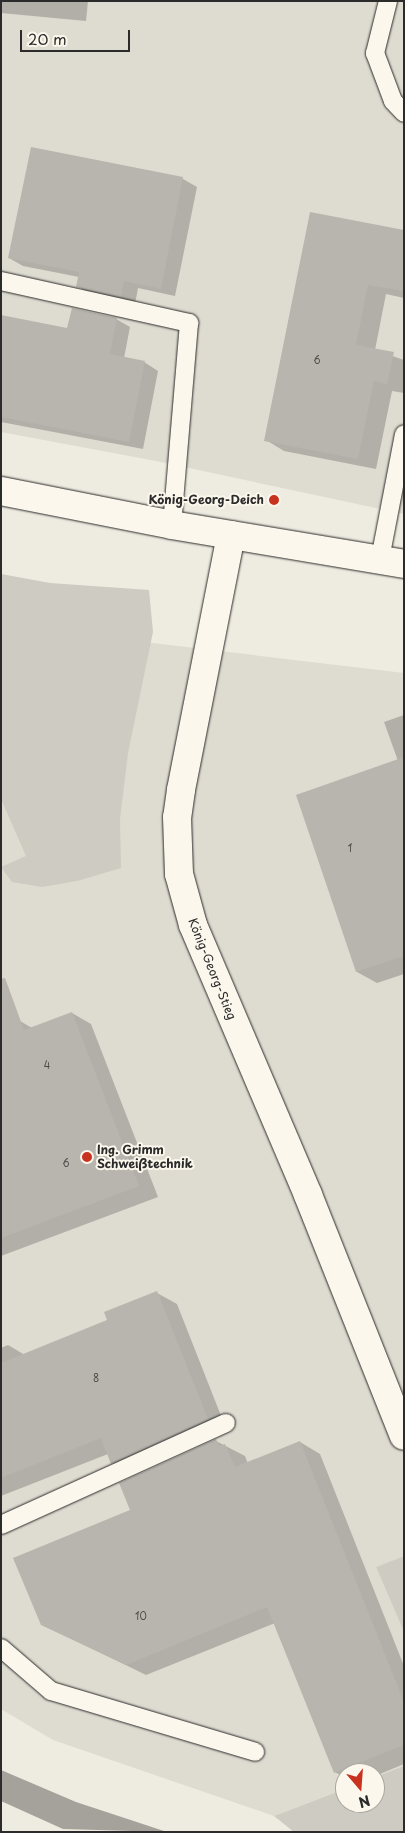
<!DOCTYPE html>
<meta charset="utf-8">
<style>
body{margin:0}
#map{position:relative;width:405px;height:1833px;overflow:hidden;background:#eeebe0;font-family:"Playpen Sans",sans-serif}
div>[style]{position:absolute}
.built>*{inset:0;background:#dedbd1}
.green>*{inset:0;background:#cecbc2}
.water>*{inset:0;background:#a4a29a}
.shadow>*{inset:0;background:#0003}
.building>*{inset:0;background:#b8b5ae}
.roads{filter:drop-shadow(0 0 1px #2b2b2b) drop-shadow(0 0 1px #2b2b2b)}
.lane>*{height:18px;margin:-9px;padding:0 9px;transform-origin:9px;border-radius:9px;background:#fbf7ec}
.street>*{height:28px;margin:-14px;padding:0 14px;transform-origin:14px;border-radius:14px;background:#fbf7ec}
.secondary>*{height:28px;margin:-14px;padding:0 14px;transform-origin:14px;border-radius:14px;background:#fbf7ec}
.dots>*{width:14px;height:14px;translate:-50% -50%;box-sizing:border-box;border:2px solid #fbf7ec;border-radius:50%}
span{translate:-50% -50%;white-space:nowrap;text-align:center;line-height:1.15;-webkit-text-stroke:4px #fbf7ec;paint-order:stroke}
.number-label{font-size:10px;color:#4e4e4c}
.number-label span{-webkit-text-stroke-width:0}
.poi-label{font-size:12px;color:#2b2b2b;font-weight:700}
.right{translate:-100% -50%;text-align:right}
.left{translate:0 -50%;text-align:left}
.street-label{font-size:12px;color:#2b2b2b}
.frame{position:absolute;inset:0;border:2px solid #2b2b2b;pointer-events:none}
.north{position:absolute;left:335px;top:1763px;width:50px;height:50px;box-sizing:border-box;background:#fbf7ec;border:1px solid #a8a59f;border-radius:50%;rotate:162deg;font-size:14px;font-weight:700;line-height:20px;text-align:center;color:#2b2b2b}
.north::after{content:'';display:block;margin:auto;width:18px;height:22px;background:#c8321e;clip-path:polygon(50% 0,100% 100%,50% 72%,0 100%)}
.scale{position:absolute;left:20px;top:30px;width:110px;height:22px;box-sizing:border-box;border:2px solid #2b2b2b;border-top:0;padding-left:6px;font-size:15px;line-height:18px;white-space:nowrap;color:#2b2b2b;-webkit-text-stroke:4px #fbf7ec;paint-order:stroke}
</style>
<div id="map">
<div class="built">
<div style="clip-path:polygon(1px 1px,404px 1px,404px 514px,156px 461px,1px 432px)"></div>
<div style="clip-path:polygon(1px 625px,404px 673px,404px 1556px,376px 1567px,404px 1632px,404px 1766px,375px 1777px,375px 1773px,345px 1773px,345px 1789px,274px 1816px,53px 1740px,1px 1709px)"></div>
</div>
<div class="green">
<div style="clip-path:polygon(1px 574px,50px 583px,149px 590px,153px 632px,128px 753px,120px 819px,121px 868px,77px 881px,42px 887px,12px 882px,1px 867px,26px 856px,1px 799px)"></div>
<div style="clip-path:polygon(404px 1556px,404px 1632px,376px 1567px)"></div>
<div style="clip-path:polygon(404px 1766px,404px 1832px,294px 1832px,274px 1816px,345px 1789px,345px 1803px,375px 1803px,375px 1777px)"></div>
</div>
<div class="water">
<div style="clip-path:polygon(1px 1770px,76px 1802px,167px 1832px,63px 1829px,1px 1801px)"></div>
</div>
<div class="shadow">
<div style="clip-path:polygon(1px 1px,88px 1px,86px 21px,1px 13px)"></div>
<div style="clip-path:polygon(32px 148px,183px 179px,197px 187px,175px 296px,138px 288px,135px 304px,91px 294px,77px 286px,79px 277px,23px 266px,9px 258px)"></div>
<div style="clip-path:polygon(311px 214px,404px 232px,404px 298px,386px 294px,375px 350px,404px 360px,404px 393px,392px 391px,376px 469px,284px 451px,266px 440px)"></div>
<div style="clip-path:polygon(1px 316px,68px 329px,116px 319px,130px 327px,124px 358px,144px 362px,158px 371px,143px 449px,1px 422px)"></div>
<div style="clip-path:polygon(404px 715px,404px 974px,377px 983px,357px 972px,297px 795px,398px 761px,384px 722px)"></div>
<div style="clip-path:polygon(72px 1013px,91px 1024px,158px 1197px,1px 1256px,1px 1028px,20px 1021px,32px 1028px)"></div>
<div style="clip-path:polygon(157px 1293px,177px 1304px,227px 1431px,132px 1474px,112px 1463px,108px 1454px,1px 1496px,1px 1348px,8px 1345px,25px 1355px,109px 1321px)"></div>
<div style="clip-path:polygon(216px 1441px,245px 1456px,248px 1464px,300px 1442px,320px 1454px,404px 1666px,404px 1764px,375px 1776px,375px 1773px,345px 1773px,345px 1778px,335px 1772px,275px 1623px,146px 1675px,42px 1624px,131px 1511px)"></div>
</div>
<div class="building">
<div style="clip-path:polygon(31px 147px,183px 177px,161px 289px,124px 281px,121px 297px,76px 287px,79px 272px,8px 258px)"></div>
<div style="clip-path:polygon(310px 212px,404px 230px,404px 291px,368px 285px,356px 345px,394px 352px,387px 384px,374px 381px,358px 459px,264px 441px)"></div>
<div style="clip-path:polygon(72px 308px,117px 318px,110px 354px,145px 361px,129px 442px,1px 417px,1px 315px,67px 328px)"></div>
<div style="clip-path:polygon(404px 757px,404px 956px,356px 972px,296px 795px)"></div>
<div style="clip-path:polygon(5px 978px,24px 1030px,72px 1012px,139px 1186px,1px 1238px,1px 979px)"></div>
<div style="clip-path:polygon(157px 1291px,208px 1419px,111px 1464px,101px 1438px,1px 1478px,1px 1363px,107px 1320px,104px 1312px)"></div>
<div style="clip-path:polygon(216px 1439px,219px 1446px,225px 1444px,235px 1467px,300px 1441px,404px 1702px,404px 1745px,334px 1773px,267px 1607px,126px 1665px,41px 1625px,13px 1558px,130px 1510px,119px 1483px)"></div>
</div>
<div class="roads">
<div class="lane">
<div style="left:388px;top:1px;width:54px;rotate:104deg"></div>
<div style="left:375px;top:53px;width:51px;rotate:69.4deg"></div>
<div style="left:393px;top:101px;width:16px;rotate:47deg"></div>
<div style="left:1px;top:281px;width:193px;rotate:12.6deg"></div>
<div style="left:189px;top:323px;width:203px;rotate:94.8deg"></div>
<div style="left:380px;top:559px;width:127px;rotate:-79.1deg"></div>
<div style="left:1px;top:1525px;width:247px;rotate:-24.4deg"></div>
<div style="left:1px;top:1648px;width:66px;rotate:40.7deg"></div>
<div style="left:51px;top:1691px;width:213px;rotate:16.6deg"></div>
</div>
<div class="street">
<div style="left:231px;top:535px;width:260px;rotate:101.1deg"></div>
<div style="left:181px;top:790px;width:27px;rotate:98deg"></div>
<div style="left:177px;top:817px;width:57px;rotate:88deg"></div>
<div style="left:179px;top:874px;width:53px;rotate:74.6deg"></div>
<div style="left:193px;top:925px;width:293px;rotate:66.9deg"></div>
<div style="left:308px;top:1195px;width:259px;rotate:68.3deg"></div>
</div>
<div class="secondary">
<div style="left:1px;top:491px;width:174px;rotate:11.2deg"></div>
<div style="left:172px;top:525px;width:235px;rotate:9.5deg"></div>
</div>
</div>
<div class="dots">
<div style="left:274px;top:500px;background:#c8321e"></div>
<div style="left:87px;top:1157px;background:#c8321e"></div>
</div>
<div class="number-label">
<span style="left:317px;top:360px">6</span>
<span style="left:350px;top:848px">1</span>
<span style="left:47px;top:1065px">4</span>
<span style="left:66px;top:1163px">6</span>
<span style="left:96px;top:1378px">8</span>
<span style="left:141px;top:1616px">10</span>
</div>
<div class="poi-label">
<span class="right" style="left:264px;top:500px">König-Georg-Deich</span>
<span class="left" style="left:97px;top:1157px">Ing. Grimm<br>Schweißtechnik</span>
</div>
<div class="street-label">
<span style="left:212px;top:969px;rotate:68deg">König-Georg-Stieg</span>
</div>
<div class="frame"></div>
<div class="north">N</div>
<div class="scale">20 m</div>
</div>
